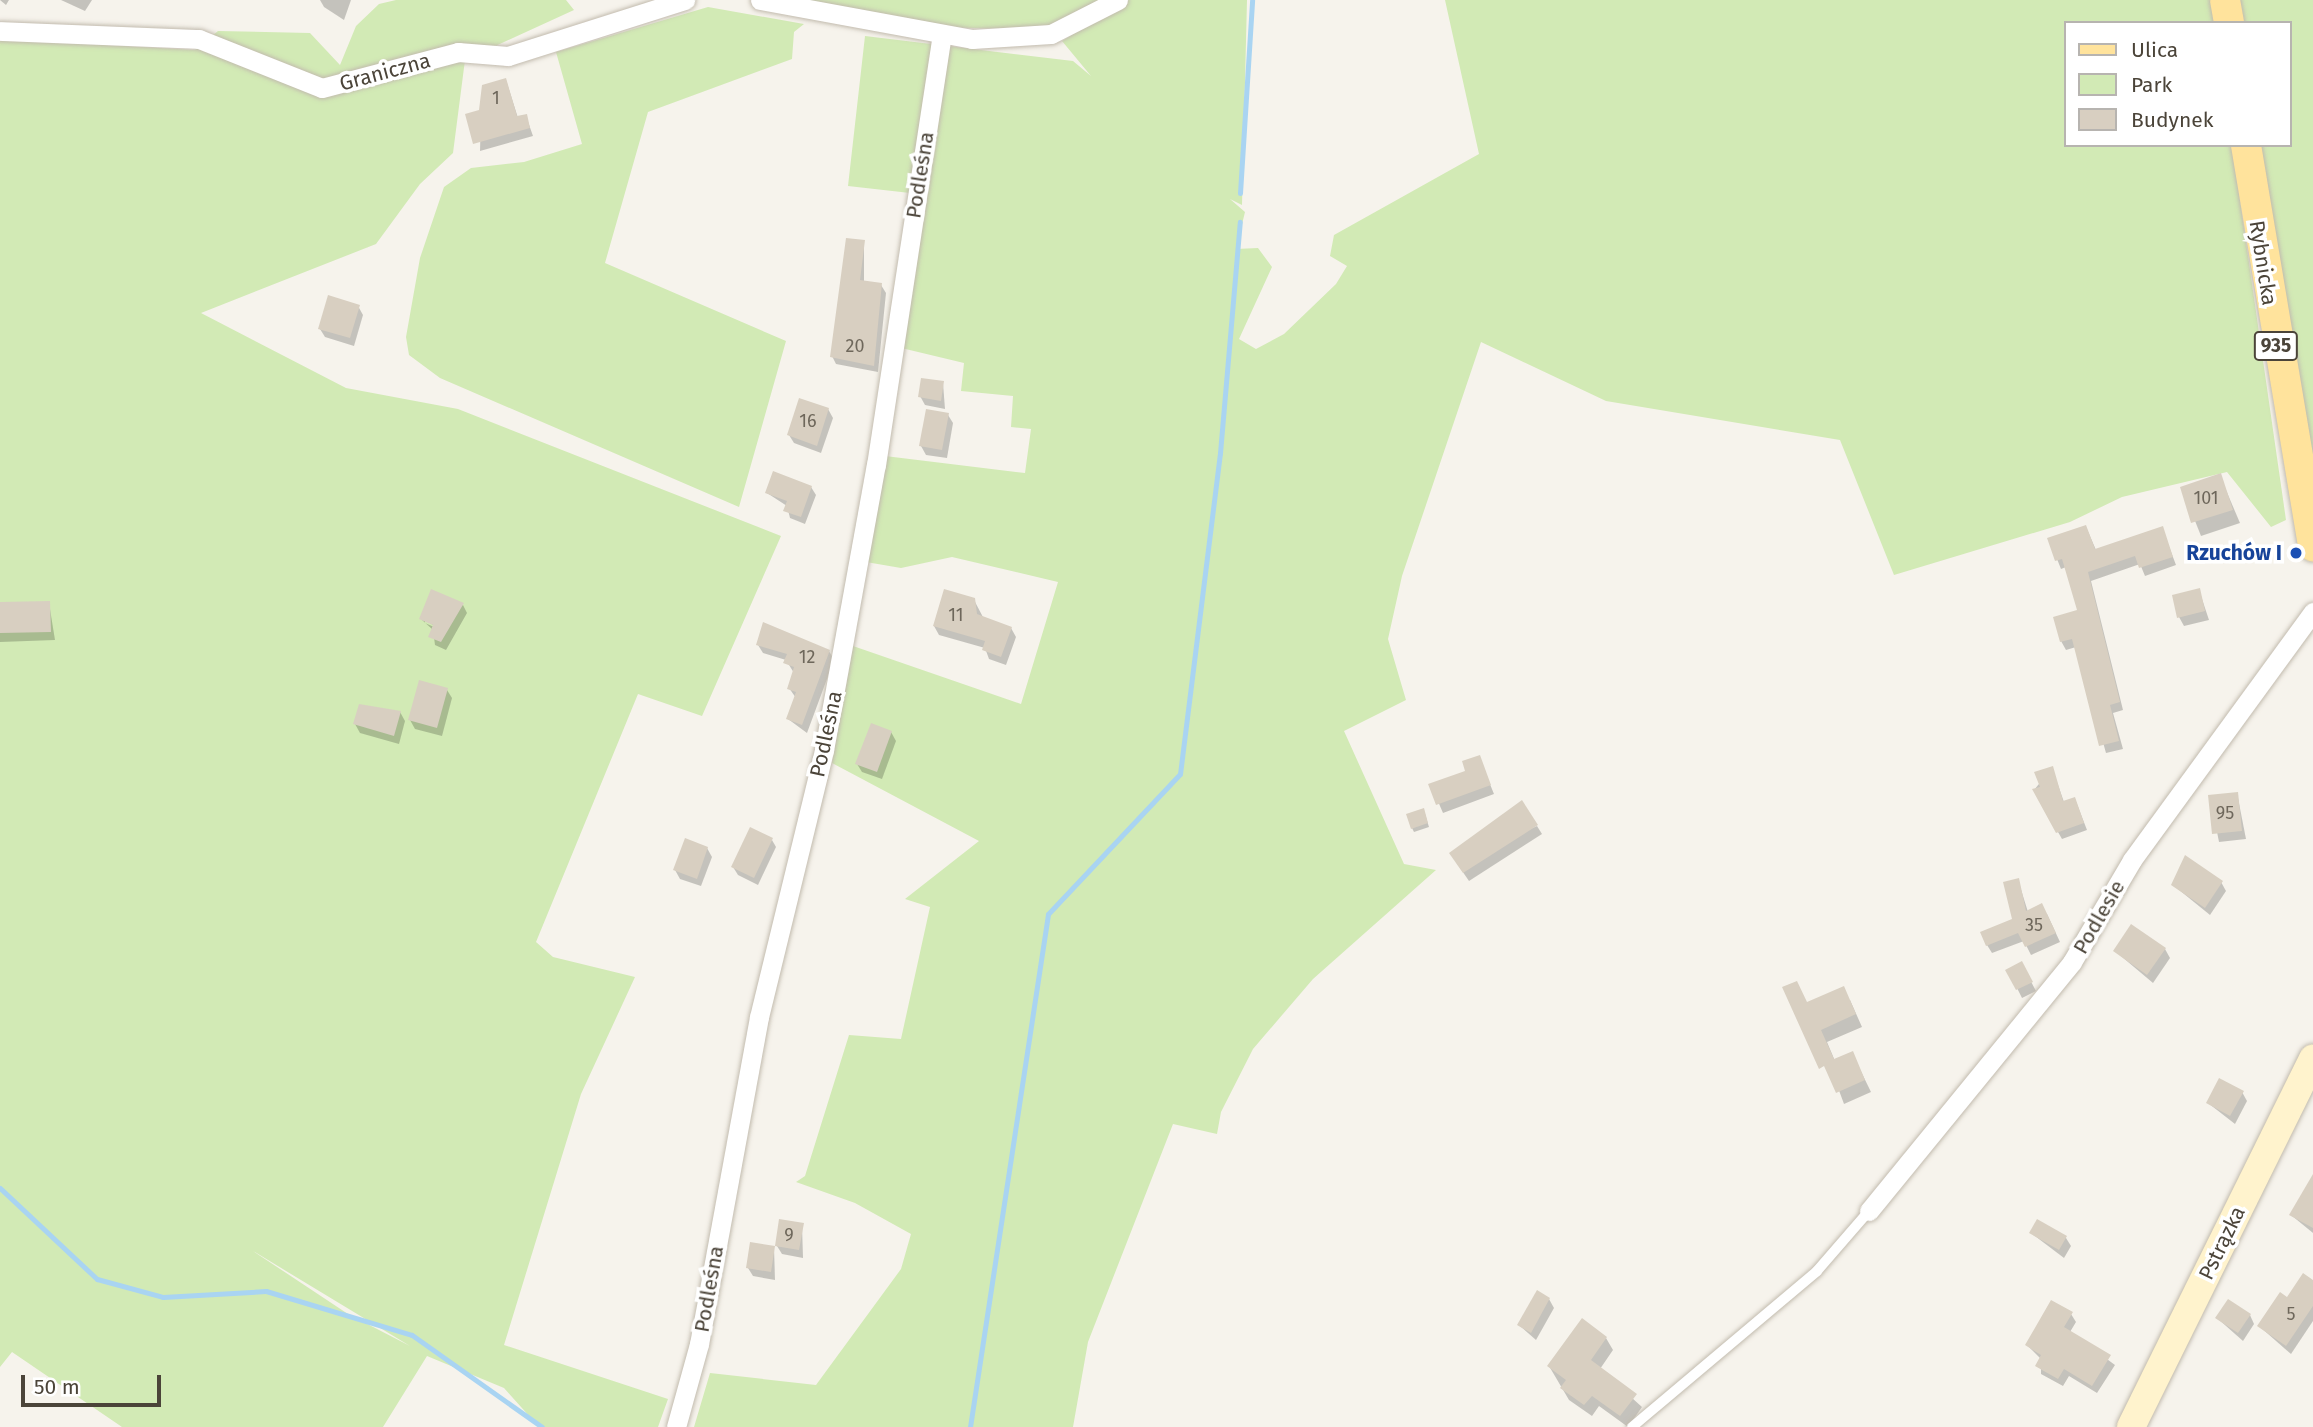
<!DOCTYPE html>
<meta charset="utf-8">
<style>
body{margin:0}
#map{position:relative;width:2313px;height:1427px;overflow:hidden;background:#f6f3ec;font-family:"Fira Sans",sans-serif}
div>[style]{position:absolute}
.green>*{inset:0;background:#d2eab5}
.shadow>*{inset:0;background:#0003}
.stream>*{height:5px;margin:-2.5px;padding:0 2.5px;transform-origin:2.5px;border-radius:2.5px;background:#a9d4f2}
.building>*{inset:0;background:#d8cfc1}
.roads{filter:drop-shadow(0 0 2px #c2bbae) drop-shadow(0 0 2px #c2bbae)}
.lane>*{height:10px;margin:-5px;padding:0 5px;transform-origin:5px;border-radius:5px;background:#fff}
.street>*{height:19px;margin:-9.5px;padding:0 9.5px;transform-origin:9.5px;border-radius:9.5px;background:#fff}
.secondary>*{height:28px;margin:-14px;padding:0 14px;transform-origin:14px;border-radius:14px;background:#fff3cd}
.primary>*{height:30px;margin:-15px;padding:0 15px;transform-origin:15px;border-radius:15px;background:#ffe39c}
.dots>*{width:19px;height:19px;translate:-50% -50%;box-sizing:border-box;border:4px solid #fff;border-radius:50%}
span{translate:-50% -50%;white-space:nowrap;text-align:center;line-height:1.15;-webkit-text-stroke:7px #fff;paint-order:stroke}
.number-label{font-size:18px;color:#6e675b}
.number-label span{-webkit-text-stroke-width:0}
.shield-label span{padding:2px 5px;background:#fff;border:2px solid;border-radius:5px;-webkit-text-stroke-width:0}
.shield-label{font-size:19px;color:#4b4439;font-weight:700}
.street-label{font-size:21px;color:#4b4439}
.transit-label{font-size:21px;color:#164399;font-weight:700}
.right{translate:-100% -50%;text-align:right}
.legend{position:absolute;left:2064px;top:21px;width:228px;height:126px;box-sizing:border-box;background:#fff;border:2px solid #b7b4b0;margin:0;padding:9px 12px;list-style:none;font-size:21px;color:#4b4439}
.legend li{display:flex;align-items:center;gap:14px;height:35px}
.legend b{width:35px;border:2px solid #b7b4b0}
.scale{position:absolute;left:21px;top:1375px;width:140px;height:32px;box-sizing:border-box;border:4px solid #4b4439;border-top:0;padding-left:9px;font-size:21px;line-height:24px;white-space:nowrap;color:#4b4439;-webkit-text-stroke:5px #fff;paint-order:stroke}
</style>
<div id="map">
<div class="green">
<div style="clip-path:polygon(evenodd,396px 0,566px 0,574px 10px,465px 60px,453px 153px,420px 184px,376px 244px,201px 313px,346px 388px,458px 409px,781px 536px,702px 716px,638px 694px,536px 942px,553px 957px,635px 977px,581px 1094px,504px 1345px,668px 1399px,658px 1427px,539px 1427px,504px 1388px,427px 1356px,383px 1427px,122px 1427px,12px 1352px,0 1367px,0 39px,195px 50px,218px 31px,310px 33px,340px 65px,356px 26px,379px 4px,396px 0,253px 1251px,410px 1346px,348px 1314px,253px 1251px)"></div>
<div style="clip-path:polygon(807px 0,1112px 0,1083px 22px,1010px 29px,935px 27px)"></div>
<div style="clip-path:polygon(1129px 0,1247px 0,1242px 205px,1230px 199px,1245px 212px,1236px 249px,1258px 248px,1272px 267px,1239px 339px,1256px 349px,1284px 334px,1336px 284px,1347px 266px,1330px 256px,1334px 235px,1479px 154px,1445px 0,2212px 0,2215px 23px,2066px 23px,2066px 145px,2232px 145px,2286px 520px,2271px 527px,2227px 472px,2122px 497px,2070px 522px,1894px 575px,1840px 440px,1606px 401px,1481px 342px,1402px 576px,1388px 639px,1406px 700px,1344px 731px,1404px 864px,1436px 870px,1313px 979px,1253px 1049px,1221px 1112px,1217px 1134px,1173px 1124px,1088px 1342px,1073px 1427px,694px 1427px,710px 1373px,816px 1385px,901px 1269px,911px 1234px,855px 1203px,796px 1182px,805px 1176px,849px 1035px,901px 1039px,930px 907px,905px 899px,979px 841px,832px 763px,853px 646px,1021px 704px,1058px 582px,952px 557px,901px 568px,866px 562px,885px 456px,1025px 473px,1031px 429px,1011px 427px,1013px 396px,961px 391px,964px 363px,893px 346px,910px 193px,848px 186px,865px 36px,1073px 61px,1091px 76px,1062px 41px)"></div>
<div style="clip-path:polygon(2236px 0,2313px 0,2313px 466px,2257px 145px,2290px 145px,2290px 23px,2239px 23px)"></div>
<div style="clip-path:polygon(708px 7px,804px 24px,794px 32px,792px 59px,648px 112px,605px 263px,786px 341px,739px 507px,440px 378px,409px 355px,406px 337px,420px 258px,444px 187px,471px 168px,524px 162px,582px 144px,556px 52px)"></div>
</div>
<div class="shadow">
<div style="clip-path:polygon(0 0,9px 0,6px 5px)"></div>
<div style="clip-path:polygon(61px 0,92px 0,85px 11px)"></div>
<div style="clip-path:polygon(320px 0,351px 0,344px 20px,324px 7px)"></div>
<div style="clip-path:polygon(506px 80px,518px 118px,526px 116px,533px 136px,480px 151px,481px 111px)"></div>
<div style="clip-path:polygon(864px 242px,864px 282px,881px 285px,886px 293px,878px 372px,836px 364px,832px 356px)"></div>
<div style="clip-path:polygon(358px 306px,363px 315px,354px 346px,325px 337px,320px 329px)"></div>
<div style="clip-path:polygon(943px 383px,945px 409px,925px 405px,920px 396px)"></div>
<div style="clip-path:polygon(828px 409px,833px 418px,821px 453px,794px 443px,789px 435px)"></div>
<div style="clip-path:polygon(948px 415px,953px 423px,947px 458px,926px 455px,921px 446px)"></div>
<div style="clip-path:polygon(2220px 476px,2240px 523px,2201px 536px,2182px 488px)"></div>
<div style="clip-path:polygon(811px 487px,816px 495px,805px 524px,790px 518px,787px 506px,767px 493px)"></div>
<div style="clip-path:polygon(2086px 527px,2096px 550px,2162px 528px,2176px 565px,2145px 576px,2140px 564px,2091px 581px,2123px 710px,2113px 713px,2123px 749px,2106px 753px,2076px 647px,2066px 650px,2061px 641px,2079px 611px,2066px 567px,2061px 569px,2049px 539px)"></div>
<div style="clip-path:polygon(2199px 590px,2209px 620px,2184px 626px,2179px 617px)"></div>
<div style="clip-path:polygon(974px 600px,984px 619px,1011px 628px,1016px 637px,1006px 665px,989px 659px,985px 648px,939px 635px,934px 626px)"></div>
<div style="clip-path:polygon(49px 603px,55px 640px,0 642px,0 604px)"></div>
<div style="clip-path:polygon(evenodd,463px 605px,467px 613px,446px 650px,435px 645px,433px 630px,421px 619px,463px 605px,425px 620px,441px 630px,425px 623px,425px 620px)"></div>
<div style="clip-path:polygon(758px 645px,829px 651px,834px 660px,807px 733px,788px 719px,796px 698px,789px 688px,794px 673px,786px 660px,763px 653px)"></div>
<div style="clip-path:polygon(447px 690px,452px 698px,442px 736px,415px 729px,410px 720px)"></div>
<div style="clip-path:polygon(400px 712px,405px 721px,399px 744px,360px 733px,355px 724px)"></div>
<div style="clip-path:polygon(891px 732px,896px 741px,882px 779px,862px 772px,857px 764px)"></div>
<div style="clip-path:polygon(1479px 757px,1494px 794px,1443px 813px,1431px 785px,1467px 772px)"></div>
<div style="clip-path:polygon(2052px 768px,2064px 802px,2075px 799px,2087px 830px,2062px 839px,2034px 790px)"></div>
<div style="clip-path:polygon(2237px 793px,2246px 839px,2219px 842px,2210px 796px)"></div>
<div style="clip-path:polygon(1425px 814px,1429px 827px,1414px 832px,1412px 828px)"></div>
<div style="clip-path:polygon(1537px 826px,1542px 834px,1469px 881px,1456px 862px)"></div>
<div style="clip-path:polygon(772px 840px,776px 847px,758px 885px,738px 875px,733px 867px)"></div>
<div style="clip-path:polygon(707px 848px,712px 857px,701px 886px,680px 879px,675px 870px)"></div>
<div style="clip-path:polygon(2018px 880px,2028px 912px,2047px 914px,2060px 942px,2031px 955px,2024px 941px,1992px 953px,1987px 945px,2014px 920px)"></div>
<div style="clip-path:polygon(2221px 882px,2226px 891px,2210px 915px,2173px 885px)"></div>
<div style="clip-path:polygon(2165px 949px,2170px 958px,2153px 983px,2115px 951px)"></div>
<div style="clip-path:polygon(2008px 970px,2026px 972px,2036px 991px,2022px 998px)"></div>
<div style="clip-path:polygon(1850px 1000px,1862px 1027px,1827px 1042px,1835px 1061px,1852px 1053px,1871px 1092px,1844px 1104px,1807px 1004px)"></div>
<div style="clip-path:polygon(2242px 1092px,2247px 1101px,2235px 1124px,2208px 1103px)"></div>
<div style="clip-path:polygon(2313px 1195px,2313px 1233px,2291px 1215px)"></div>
<div style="clip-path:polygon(802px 1225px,803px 1258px,782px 1254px,777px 1246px)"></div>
<div style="clip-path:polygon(2031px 1233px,2066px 1238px,2071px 1246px,2064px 1258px)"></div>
<div style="clip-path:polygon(774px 1248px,775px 1280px,753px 1276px,748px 1268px)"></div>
<div style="clip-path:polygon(2313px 1283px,2313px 1321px,2291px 1354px,2259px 1326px)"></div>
<div style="clip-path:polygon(1549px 1299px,1554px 1308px,1536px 1340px,1519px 1325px)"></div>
<div style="clip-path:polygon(2071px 1314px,2076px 1322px,2070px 1332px,2115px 1365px,2097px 1393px,2069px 1376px,2063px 1386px,2041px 1374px,2041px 1359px,2027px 1345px)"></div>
<div style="clip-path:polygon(2250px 1315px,2254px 1324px,2243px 1341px,2217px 1318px)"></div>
<div style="clip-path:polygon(1606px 1338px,1613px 1350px,1600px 1369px,1642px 1407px,1628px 1427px,1599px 1406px,1592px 1416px,1569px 1400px,1549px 1366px)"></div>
</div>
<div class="stream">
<div style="left:1240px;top:193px;width:193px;rotate:-86.4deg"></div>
<div style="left:0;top:1188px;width:133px;rotate:43.2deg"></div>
<div style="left:97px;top:1279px;width:68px;rotate:15.3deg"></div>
<div style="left:163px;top:1297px;width:103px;rotate:-3.3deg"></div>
<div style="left:266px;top:1291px;width:152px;rotate:16.8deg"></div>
<div style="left:412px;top:1335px;width:159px;rotate:35.3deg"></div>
<div style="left:970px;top:1427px;width:519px;rotate:-81.35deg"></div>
<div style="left:1048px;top:914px;width:192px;rotate:-46.7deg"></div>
<div style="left:1180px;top:774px;width:323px;rotate:-82.9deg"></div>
<div style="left:1220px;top:453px;width:232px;rotate:-85.1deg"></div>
</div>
<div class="building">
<div style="clip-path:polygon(506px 78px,517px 116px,527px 114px,530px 128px,473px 144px,465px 114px,479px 110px,482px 85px)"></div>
<div style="clip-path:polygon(846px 238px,865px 240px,860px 280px,882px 283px,874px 366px,830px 357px)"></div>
<div style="clip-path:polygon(328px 295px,360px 305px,350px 338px,318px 329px)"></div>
<div style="clip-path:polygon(921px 378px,944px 381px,941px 401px,918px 397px)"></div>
<div style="clip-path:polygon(799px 398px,829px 408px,817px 446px,787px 435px)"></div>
<div style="clip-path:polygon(926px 409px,949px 413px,942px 450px,919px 446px)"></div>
<div style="clip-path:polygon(773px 471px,812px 486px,801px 517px,783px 511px,787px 501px,765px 493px)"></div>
<div style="clip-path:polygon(2221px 473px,2233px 510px,2191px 523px,2180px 487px)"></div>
<div style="clip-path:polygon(2086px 525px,2095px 549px,2163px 526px,2173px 557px,2139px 568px,2135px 556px,2088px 572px,2120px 702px,2110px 705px,2119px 741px,2099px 746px,2072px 639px,2060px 642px,2053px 617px,2077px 610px,2062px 559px,2055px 561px,2047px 538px)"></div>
<div style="clip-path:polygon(2200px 588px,2205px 611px,2177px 618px,2172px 595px)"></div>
<div style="clip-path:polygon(431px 589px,464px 603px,441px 642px,428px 637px,433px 625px,419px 619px)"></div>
<div style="clip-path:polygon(944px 589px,975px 598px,977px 614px,1012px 627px,1001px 657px,982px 650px,985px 641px,933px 626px)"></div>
<div style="clip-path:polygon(50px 601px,51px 632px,0 633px,0 602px)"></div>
<div style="clip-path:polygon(763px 622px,830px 650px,802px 725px,786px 719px,796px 692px,787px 689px,794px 667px,783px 663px,787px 654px,756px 645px)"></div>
<div style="clip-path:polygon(419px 680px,448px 688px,437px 728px,408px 720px)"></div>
<div style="clip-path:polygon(359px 704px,401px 711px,394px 736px,353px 724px)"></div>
<div style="clip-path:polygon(871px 723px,892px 731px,877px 772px,855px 764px)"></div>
<div style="clip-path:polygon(1480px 755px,1491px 785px,1436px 805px,1428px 784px,1465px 771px,1462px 761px)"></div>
<div style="clip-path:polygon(2053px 766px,2063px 801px,2075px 797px,2084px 823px,2056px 833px,2032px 789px,2040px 787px,2034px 772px)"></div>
<div style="clip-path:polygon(2238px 792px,2242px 831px,2212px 834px,2208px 795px)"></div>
<div style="clip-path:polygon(1522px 800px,1538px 825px,1463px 873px,1449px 853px)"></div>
<div style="clip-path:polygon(1424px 808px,1428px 823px,1411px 829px,1406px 814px)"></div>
<div style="clip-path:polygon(750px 827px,773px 838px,754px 878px,731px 867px)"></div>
<div style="clip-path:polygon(685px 838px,708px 847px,697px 879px,673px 870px)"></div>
<div style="clip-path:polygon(2185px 855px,2223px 881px,2205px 908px,2171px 885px)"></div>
<div style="clip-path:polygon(2019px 878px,2026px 911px,2042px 903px,2056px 933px,2025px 947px,2018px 933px,1986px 946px,1980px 932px,2012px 919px,2003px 882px)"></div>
<div style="clip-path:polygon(2131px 924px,2166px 948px,2147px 975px,2113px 951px)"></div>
<div style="clip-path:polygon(2022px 961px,2033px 982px,2016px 990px,2005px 970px)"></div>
<div style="clip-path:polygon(1797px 981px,1807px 1002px,1844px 986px,1856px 1014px,1821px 1030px,1834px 1059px,1853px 1051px,1865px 1080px,1836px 1093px,1824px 1066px,1819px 1069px,1782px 987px)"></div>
<div style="clip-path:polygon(2219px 1078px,2244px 1091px,2230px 1116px,2206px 1103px)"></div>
<div style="clip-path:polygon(2313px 1174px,2313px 1228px,2289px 1215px)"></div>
<div style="clip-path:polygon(779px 1219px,804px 1223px,799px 1250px,775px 1246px)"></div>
<div style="clip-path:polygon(2037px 1219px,2067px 1236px,2059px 1250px,2029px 1233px)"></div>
<div style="clip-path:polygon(750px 1242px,775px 1246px,771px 1272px,746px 1268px)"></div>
<div style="clip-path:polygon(2303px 1273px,2313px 1280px,2313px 1306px,2286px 1346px,2257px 1326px,2280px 1292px,2287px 1297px)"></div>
<div style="clip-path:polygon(1537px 1290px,1550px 1298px,1531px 1333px,1517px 1325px)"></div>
<div style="clip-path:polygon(2228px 1299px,2251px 1314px,2238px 1333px,2215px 1318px)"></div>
<div style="clip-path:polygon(2051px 1300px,2073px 1312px,2064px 1327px,2111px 1355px,2092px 1386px,2064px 1369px,2058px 1379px,2035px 1366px,2041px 1355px,2025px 1345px)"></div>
<div style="clip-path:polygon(1582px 1318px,1607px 1337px,1591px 1360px,1637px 1394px,1620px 1416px,1592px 1396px,1584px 1405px,1560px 1388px,1566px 1380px,1547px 1366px)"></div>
</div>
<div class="roads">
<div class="lane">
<div style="left:1632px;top:1427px;width:242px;rotate:-40.1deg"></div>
<div style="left:1817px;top:1271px;width:79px;rotate:-49.1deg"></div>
</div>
<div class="street">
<div style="left:760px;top:0;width:216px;rotate:10.4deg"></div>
<div style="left:972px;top:39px;width:79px;rotate:-3.6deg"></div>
<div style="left:1051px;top:34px;width:75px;rotate:-26.9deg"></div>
<div style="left:0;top:31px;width:199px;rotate:2.3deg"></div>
<div style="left:199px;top:39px;width:132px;rotate:21.7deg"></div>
<div style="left:322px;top:88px;width:141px;rotate:-14.8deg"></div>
<div style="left:458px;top:52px;width:50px;rotate:4.6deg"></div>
<div style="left:508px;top:56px;width:186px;rotate:-17.6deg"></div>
<div style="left:1869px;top:1211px;width:321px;rotate:-50.8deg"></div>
<div style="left:2072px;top:962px;width:118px;rotate:-59.5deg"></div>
<div style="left:2132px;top:860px;width:307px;rotate:-53.9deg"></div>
<div style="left:676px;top:1427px;width:86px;rotate:-74.5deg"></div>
<div style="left:699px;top:1344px;width:332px;rotate:-79.6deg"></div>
<div style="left:759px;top:1017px;width:275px;rotate:-76.3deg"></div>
<div style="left:824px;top:750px;width:290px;rotate:-79.7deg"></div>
<div style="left:876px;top:465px;width:435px;rotate:-81.3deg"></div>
</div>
<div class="secondary">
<div style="left:2131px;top:1427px;width:411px;rotate:-63.7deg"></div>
</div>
<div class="primary">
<div style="left:2225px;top:0;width:23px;rotate:80deg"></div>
<div style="left:2246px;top:145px;width:407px;rotate:80.5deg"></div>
</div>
</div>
<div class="dots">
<div style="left:2296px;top:553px;background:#1a4fb4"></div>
</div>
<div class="number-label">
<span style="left:496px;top:98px">1</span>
<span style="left:855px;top:346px">20</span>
<span style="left:808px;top:421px">16</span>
<span style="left:2206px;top:498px">101</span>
<span style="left:956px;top:615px">11</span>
<span style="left:807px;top:657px">12</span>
<span style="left:2225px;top:813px">95</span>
<span style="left:2034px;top:925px">35</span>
<span style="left:789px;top:1235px">9</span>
<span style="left:2291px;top:1314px">5</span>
</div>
<div class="shield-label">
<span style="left:2276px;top:346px">935</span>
</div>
<div class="street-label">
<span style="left:385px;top:72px;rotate:-15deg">Graniczna</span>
<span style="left:920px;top:175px;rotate:-81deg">Podleśna</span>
<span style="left:2263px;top:263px;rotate:81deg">Rybnicka</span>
<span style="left:826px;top:734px;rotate:-78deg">Podleśna</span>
<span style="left:2099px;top:917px;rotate:-60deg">Podlesie</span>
<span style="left:2222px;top:1243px;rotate:-64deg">Pstrązka</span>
<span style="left:709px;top:1289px;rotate:-80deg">Podleśna</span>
</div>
<div class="transit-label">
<span class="right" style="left:2282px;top:553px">Rzuchów I</span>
</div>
<ul class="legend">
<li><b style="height:9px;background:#ffe39c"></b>Ulica</li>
<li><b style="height:19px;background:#d2eab5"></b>Park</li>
<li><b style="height:19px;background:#d8cfc1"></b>Budynek</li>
</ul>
<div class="scale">50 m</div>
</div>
